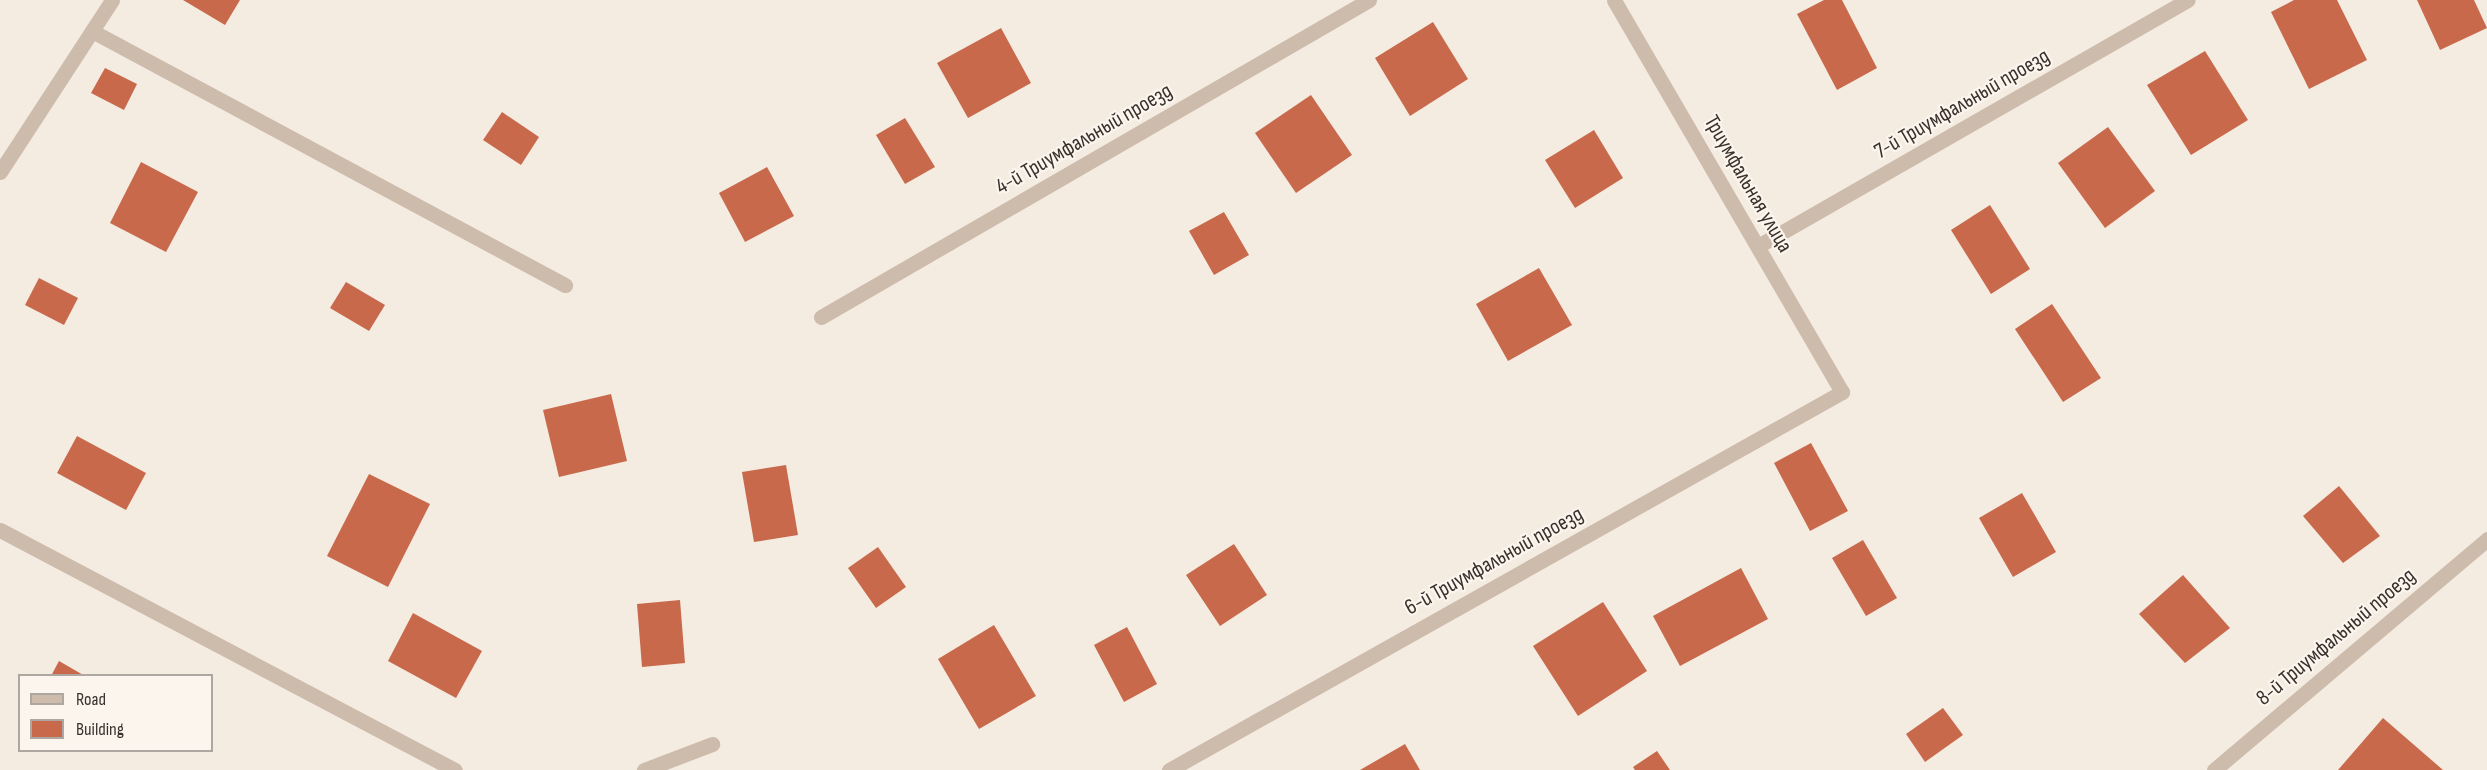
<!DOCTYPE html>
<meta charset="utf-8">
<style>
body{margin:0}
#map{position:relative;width:2487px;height:770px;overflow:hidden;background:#f4ebe1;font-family:"Sofia Sans Condensed",sans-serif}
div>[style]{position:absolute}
.building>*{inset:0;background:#c8694b}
.lane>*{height:15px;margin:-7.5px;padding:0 7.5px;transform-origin:7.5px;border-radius:7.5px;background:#cdbbac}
.street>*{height:15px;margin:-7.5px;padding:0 7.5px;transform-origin:7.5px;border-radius:7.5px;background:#cdbbac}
span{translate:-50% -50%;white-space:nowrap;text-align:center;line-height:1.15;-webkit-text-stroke:4.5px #fbf5ee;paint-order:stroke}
.street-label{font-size:22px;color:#3b302b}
.legend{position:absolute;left:18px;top:674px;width:195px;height:78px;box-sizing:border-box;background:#fbf5ee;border:2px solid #aea6a0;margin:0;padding:8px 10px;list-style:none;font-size:18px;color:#3b302b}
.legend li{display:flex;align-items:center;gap:12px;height:30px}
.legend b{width:30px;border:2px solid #aea6a0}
</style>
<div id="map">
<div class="building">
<div style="clip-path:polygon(183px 0,240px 0,225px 25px)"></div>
<div style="clip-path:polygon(1824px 0,1842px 0,1877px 68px,1837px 90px,1797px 14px)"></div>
<div style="clip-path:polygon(2294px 0,2337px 0,2367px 60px,2309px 89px,2271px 12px)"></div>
<div style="clip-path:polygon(2417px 0,2474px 0,2487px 28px,2440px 50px)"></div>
<div style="clip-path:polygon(1433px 22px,1468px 79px,1410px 116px,1375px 58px)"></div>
<div style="clip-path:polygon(1001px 28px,1031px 83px,968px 118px,937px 63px)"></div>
<div style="clip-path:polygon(2205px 51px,2248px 120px,2191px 155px,2147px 85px)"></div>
<div style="clip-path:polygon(105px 68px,137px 84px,124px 110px,91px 93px)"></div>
<div style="clip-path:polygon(1311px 95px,1352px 155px,1296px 193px,1255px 133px)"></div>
<div style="clip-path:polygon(502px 112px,539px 137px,521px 165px,483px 140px)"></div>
<div style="clip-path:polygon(905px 118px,935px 167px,905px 184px,876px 135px)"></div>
<div style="clip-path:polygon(2108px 127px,2155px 191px,2105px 228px,2058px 163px)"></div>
<div style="clip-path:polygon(1594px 130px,1623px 178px,1575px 208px,1545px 160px)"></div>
<div style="clip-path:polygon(141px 162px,198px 192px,166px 252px,110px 223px)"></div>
<div style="clip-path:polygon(767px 167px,794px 216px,745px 242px,719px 193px)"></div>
<div style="clip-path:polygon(1990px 205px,2030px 269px,1991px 294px,1951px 230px)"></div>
<div style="clip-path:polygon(1224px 212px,1249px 255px,1214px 275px,1189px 231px)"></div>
<div style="clip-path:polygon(1539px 268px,1572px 325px,1508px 361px,1476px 304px)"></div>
<div style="clip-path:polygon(39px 278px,78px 298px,64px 325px,25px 305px)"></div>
<div style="clip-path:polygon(346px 282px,385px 305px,369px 331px,330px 308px)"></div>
<div style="clip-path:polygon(2052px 304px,2101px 378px,2063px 402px,2015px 329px)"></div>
<div style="clip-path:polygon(611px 394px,627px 461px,559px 477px,543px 410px)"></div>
<div style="clip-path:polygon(77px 436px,146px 473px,126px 510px,57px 473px)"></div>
<div style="clip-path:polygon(1811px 443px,1848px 511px,1810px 531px,1774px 463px)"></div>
<div style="clip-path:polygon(786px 465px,798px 535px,754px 542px,742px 472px)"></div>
<div style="clip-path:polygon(369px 474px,430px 504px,388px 587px,327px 556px)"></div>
<div style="clip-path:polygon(2339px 486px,2380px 536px,2343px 563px,2303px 516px)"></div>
<div style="clip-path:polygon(2022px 493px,2056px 552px,2013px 577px,1979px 518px)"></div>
<div style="clip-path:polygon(1863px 540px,1897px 598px,1866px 616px,1832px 558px)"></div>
<div style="clip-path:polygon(1234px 544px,1267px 595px,1220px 626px,1186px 575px)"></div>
<div style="clip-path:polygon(878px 547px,906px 587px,876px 608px,848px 568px)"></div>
<div style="clip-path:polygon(1741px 568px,1768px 619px,1680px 666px,1653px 616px)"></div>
<div style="clip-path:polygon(2183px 575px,2230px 628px,2185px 663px,2139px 614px)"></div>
<div style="clip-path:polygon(680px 600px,685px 663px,642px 667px,637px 604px)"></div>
<div style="clip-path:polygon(1603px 602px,1647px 671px,1578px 716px,1533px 646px)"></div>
<div style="clip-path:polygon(413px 613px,482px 651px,456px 698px,388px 661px)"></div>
<div style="clip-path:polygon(994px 625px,1036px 696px,979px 729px,938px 659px)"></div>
<div style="clip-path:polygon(1127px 627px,1157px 684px,1124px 702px,1094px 645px)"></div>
<div style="clip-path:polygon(59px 661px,85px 676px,51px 676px)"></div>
<div style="clip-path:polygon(1943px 708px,1963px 735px,1925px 762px,1906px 734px)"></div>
<div style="clip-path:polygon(2383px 718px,2443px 770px,2338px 770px)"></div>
<div style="clip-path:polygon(1405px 744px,1420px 770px,1360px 770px)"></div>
<div style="clip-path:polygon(1657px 751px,1670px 770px,1635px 770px,1633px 767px)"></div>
</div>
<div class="lane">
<div style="left:92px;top:31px;width:537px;rotate:28.24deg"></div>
<div style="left:0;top:530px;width:514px;rotate:27.81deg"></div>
<div style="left:644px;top:770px;width:73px;rotate:-20.9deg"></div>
</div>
<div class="street">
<div style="left:0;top:172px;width:205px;rotate:-56.9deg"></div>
<div style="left:1758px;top:246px;width:495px;rotate:-29.8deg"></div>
<div style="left:821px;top:317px;width:633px;rotate:-30.05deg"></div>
<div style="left:1169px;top:770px;width:772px;rotate:-29.32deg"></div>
<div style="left:1842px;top:392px;width:453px;rotate:-120.2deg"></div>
<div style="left:2214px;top:770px;width:358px;rotate:-40.2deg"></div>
</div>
<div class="street-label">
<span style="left:1962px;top:104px;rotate:-30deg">7-й Триумфальный проезд</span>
<span style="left:1084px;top:139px;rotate:-30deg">4-й Триумфальный проезд</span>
<span style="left:1748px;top:184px;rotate:60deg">Триумфальная улица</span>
<span style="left:1494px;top:561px;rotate:-29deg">6-й Триумфальный проезд</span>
<span style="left:2336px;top:637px;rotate:-40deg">8-й Триумфальный проезд</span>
</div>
<ul class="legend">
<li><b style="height:8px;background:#cdbbac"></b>Road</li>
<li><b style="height:16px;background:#c8694b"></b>Building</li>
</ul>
</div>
